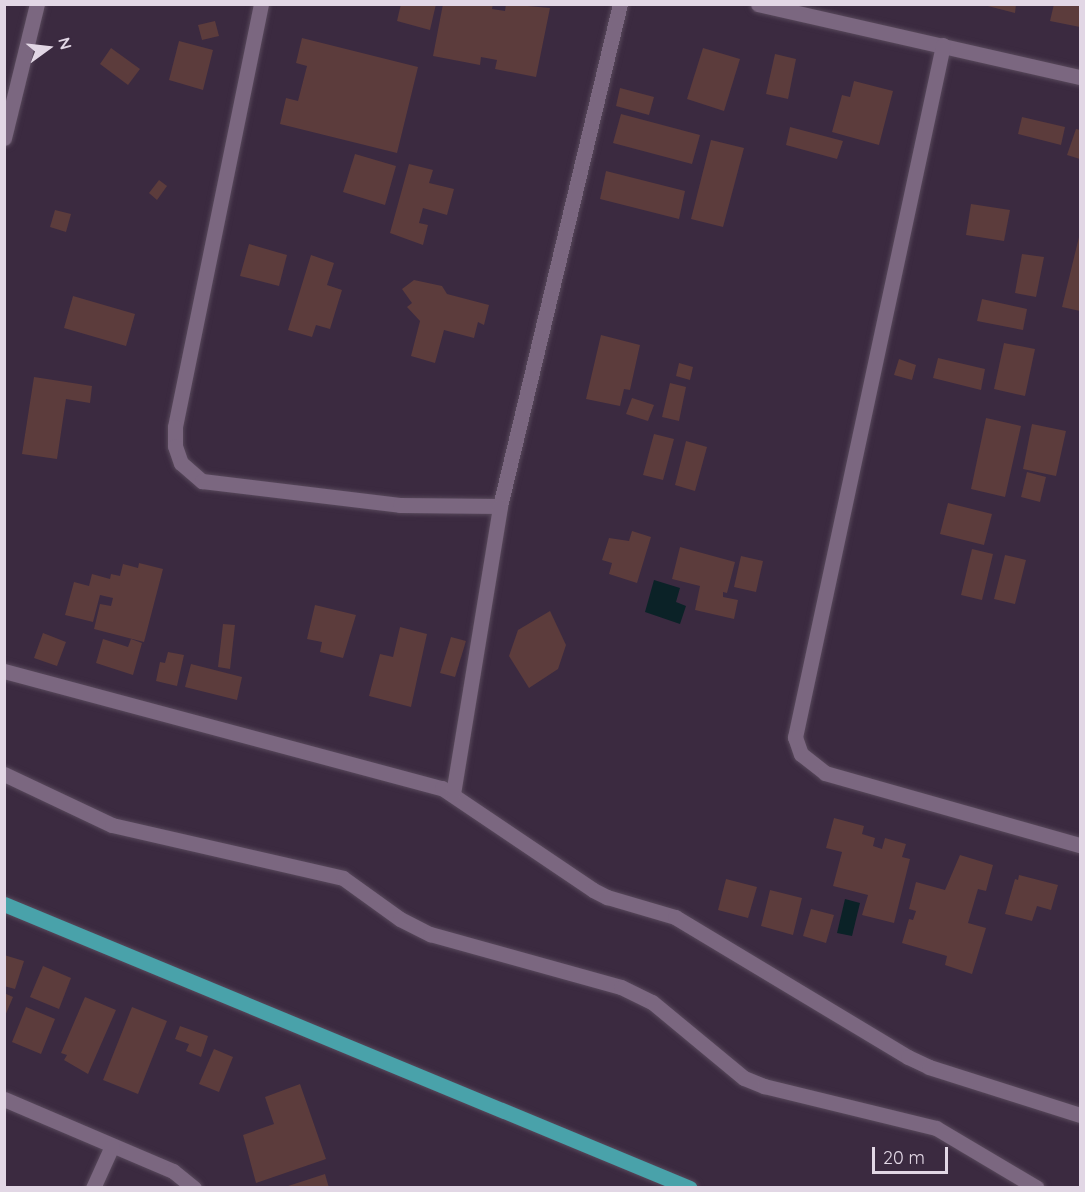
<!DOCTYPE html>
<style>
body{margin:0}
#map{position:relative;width:1085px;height:1192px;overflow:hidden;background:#3b2a40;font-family:Quicksand,sans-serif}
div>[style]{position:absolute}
.water>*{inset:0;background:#0b2227}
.building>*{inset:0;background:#5c3c3c}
.roads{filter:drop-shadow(0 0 2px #58495b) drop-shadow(0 0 2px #58495b)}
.minor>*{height:15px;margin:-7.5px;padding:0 7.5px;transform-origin:7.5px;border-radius:7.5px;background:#7b6780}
.major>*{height:15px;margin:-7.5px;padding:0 7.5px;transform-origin:7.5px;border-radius:7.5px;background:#49a2aa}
span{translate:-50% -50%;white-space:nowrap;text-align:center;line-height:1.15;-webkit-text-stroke:4.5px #3b2a40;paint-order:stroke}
.frame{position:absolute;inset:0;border:6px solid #e2d7e5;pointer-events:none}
.north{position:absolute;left:18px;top:18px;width:60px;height:60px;-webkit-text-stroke:4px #3b2a40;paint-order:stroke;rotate:75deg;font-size:16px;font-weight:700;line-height:24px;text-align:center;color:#e2d7e5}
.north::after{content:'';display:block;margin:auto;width:21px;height:27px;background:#e2d7e5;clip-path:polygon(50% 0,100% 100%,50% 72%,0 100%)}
.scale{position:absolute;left:872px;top:1147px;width:76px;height:27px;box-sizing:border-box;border:3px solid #e2d7e5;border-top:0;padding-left:8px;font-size:18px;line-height:21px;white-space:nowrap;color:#e2d7e5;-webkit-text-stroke:4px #3b2a40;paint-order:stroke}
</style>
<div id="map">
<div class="water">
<div style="clip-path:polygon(654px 580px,680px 588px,676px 602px,686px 606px,680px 624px,645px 612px)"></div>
<div style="clip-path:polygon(845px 899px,860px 903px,852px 936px,837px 933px)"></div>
</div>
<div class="building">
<div style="clip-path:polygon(401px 4px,436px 4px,430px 30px,397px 21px)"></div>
<div style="clip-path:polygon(443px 4px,493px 4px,492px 9px,505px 11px,506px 4px,550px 8px,536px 77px,495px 69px,497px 60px,481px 57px,480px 65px,433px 56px)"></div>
<div style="clip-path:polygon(980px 4px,1016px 4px,1015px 13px)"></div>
<div style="clip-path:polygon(1054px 4px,1080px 4px,1080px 27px,1050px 21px)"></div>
<div style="clip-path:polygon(215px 21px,219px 36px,202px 40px,198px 25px)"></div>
<div style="clip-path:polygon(302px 38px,418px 67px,397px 153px,280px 124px,286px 98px,298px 101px,307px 66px,296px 63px)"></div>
<div style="clip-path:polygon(179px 41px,213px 50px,203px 90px,169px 80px)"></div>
<div style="clip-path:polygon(111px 48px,140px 69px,128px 85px,100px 64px)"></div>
<div style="clip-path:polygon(703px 48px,740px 59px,724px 111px,687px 99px)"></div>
<div style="clip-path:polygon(775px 54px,796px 59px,788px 99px,766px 94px)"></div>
<div style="clip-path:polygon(854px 81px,893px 91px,879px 145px,832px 132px,842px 95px,850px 97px)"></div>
<div style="clip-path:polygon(620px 88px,654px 97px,649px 115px,616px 106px)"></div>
<div style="clip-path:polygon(621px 114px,700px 135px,692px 164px,613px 143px)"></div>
<div style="clip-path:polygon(1022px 117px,1065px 127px,1061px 145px,1018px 134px)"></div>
<div style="clip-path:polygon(790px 127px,843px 141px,837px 159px,786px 145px)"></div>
<div style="clip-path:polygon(1076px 129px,1080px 130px,1080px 159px,1067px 155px)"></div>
<div style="clip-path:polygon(711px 140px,744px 148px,723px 227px,691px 219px)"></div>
<div style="clip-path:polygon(355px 154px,396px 166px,385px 205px,343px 192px)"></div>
<div style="clip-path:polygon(409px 164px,433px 170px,429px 183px,454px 189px,447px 215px,423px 208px,419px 223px,428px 225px,423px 245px,390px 233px)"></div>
<div style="clip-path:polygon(606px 171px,685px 191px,679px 219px,600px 199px)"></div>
<div style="clip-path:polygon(159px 180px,167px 186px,157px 200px,149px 193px)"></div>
<div style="clip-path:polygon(971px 204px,1010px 210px,1004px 241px,966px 235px)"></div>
<div style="clip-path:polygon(55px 210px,71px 214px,66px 232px,50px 227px)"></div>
<div style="clip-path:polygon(1080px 233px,1080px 311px,1062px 307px)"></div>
<div style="clip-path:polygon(249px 244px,287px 255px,279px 286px,240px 276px)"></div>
<div style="clip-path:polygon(1022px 254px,1044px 257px,1036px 297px,1015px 293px)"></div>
<div style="clip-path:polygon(311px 255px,334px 263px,327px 285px,342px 290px,330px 329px,316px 325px,312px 337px,288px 330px)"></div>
<div style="clip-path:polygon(414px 280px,442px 286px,447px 294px,489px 305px,484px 325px,478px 322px,474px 338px,444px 330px,435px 363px,411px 356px,420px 321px,407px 307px,412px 303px,402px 289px)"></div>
<div style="clip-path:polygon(73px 296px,135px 314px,126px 346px,64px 328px)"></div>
<div style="clip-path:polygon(982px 299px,1027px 309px,1023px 330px,977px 321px)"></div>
<div style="clip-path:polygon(601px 335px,640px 345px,630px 390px,624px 389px,620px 406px,586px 399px)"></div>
<div style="clip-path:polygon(1004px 343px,1035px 349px,1025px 396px,994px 389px)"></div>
<div style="clip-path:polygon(938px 358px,985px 369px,981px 390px,933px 378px)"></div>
<div style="clip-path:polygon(899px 359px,916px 365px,912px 380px,894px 375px)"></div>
<div style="clip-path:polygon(679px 363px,693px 367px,690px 380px,676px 376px)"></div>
<div style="clip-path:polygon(34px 377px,92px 386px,90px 403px,66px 399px,57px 459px,22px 454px)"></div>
<div style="clip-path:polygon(670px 383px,686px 387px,679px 421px,662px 417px)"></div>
<div style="clip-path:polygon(632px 398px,654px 405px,648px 421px,626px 414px)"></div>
<div style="clip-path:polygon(986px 418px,1021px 426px,1005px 497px,971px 489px)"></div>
<div style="clip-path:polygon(1032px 424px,1066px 431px,1056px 476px,1023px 469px)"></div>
<div style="clip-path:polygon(654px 434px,674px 439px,663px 480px,643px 475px)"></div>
<div style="clip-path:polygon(686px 441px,707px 447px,695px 491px,675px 485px)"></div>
<div style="clip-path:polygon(1027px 472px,1046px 477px,1040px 502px,1021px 497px)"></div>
<div style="clip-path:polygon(948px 503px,992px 514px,984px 545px,940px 534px)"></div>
<div style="clip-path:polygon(632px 531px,651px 537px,637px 583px,609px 574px,612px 563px,602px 560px,609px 538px,629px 541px)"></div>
<div style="clip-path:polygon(680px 547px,735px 562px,727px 593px,723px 592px,723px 597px,738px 600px,734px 619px,695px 610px,700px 586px,672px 579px)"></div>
<div style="clip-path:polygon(972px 549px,993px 554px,982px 600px,961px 595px)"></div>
<div style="clip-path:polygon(1005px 555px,1026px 560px,1015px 604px,994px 599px)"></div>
<div style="clip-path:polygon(741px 556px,763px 561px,756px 592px,734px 587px)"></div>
<div style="clip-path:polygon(139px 563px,163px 569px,144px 642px,94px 629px,100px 604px,111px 606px,113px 598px,100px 595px,93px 622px,65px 615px,74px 582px,89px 586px,92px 574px,110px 579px,111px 574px,120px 576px,123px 564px,138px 568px)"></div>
<div style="clip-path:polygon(315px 605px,356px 615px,343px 658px,320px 652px,322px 642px,307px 639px)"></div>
<div style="clip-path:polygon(550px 611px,566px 645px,558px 669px,529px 688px,509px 656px,518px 630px)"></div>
<div style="clip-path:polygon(223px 624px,235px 625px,230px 669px,218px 667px)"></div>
<div style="clip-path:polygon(400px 627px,427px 634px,411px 707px,369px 696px,380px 654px,393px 657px)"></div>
<div style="clip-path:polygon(43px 633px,66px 642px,57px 666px,34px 658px)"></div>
<div style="clip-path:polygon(451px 637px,466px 641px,455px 677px,440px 673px)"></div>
<div style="clip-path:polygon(103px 639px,128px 647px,131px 639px,142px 643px,133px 675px,96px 663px)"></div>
<div style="clip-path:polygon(168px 652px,184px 655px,177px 686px,156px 681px,160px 662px,165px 663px)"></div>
<div style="clip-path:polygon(191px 664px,242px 677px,237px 700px,185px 687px)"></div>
<div style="clip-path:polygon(834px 818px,864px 826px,862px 834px,875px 838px,873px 846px,882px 849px,885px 838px,906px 844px,902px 857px,910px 859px,894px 923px,862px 915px,868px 895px,833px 886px,842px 852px,826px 848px)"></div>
<div style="clip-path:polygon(960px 855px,993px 865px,986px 891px,978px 889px,968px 923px,986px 928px,972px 974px,945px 965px,947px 956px,902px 943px,909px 919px,913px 920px,916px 911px,909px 909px,916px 882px,945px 890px)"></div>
<div style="clip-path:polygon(1019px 875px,1058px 885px,1051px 910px,1037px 906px,1032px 921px,1005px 914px,1015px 879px,1018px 880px)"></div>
<div style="clip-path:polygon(726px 879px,757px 887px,748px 918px,718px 910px)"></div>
<div style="clip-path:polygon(770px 890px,802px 898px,793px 935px,761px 926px)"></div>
<div style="clip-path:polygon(811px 909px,834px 915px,826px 943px,803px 936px)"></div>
<div style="clip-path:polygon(4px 955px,24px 961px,15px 989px,4px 986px)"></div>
<div style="clip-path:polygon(43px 966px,71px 978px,59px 1009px,30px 997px)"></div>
<div style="clip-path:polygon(4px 993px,13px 997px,5px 1016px,4px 1016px)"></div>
<div style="clip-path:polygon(85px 997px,116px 1010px,88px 1074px,64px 1060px,67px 1055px,61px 1053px)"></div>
<div style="clip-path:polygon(26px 1007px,55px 1019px,41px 1054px,12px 1042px)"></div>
<div style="clip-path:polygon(132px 1007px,167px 1021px,138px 1094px,103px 1080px)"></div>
<div style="clip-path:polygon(180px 1026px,208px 1036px,201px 1057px,186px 1051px,189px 1044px,175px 1039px)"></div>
<div style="clip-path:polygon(214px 1049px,233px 1057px,219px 1092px,199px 1084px)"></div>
<div style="clip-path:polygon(300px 1084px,326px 1159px,256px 1183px,243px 1135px,274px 1124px,265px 1097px)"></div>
<div style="clip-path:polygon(325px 1174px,329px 1188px,285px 1188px,285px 1187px)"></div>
</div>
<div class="roads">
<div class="minor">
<div style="left:261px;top:4px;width:432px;rotate:101.5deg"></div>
<div style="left:175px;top:427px;width:19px;rotate:90deg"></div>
<div style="left:175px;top:446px;width:18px;rotate:71deg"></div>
<div style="left:181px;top:463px;width:28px;rotate:41deg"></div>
<div style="left:202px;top:481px;width:199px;rotate:6.9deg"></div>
<div style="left:400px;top:505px;width:100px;rotate:0.6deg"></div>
<div style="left:500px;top:506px;width:516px;rotate:-76.56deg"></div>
<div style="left:758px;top:4px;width:330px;rotate:12.8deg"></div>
<div style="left:943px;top:45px;width:708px;rotate:102.07deg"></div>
<div style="left:795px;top:737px;width:18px;rotate:71deg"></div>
<div style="left:801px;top:754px;width:31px;rotate:38deg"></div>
<div style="left:825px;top:773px;width:265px;rotate:15.8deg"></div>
<div style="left:4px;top:138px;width:138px;rotate:-76.2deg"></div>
<div style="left:4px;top:671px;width:453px;rotate:15deg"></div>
<div style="left:442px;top:788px;width:182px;rotate:34deg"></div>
<div style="left:593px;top:890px;width:16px;rotate:27deg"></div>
<div style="left:607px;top:897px;width:71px;rotate:16.4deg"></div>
<div style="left:675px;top:917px;width:272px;rotate:31deg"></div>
<div style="left:908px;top:1057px;width:23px;rotate:25deg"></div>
<div style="left:929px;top:1067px;width:158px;rotate:17.6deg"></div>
<div style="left:4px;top:774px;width:119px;rotate:25.3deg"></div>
<div style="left:112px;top:825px;width:237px;rotate:12.9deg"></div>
<div style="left:343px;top:878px;width:70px;rotate:35.7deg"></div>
<div style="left:400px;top:919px;width:34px;rotate:27deg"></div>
<div style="left:430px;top:934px;width:198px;rotate:15.5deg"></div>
<div style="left:621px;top:987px;width:34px;rotate:26deg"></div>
<div style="left:652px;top:1002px;width:119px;rotate:39.6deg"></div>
<div style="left:744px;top:1078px;width:22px;rotate:22deg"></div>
<div style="left:764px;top:1086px;width:177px;rotate:13.7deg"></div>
<div style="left:936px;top:1128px;width:117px;rotate:30.7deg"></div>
<div style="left:453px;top:794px;width:292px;rotate:-80.7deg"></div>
<div style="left:4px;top:1099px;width:184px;rotate:23.1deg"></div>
<div style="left:173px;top:1171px;width:27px;rotate:39deg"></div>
<div style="left:93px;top:1188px;width:46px;rotate:-65.7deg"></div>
</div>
<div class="major">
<div style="left:4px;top:904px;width:742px;rotate:22.49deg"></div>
</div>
</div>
<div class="frame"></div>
<div class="north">N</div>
<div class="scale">20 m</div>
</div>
